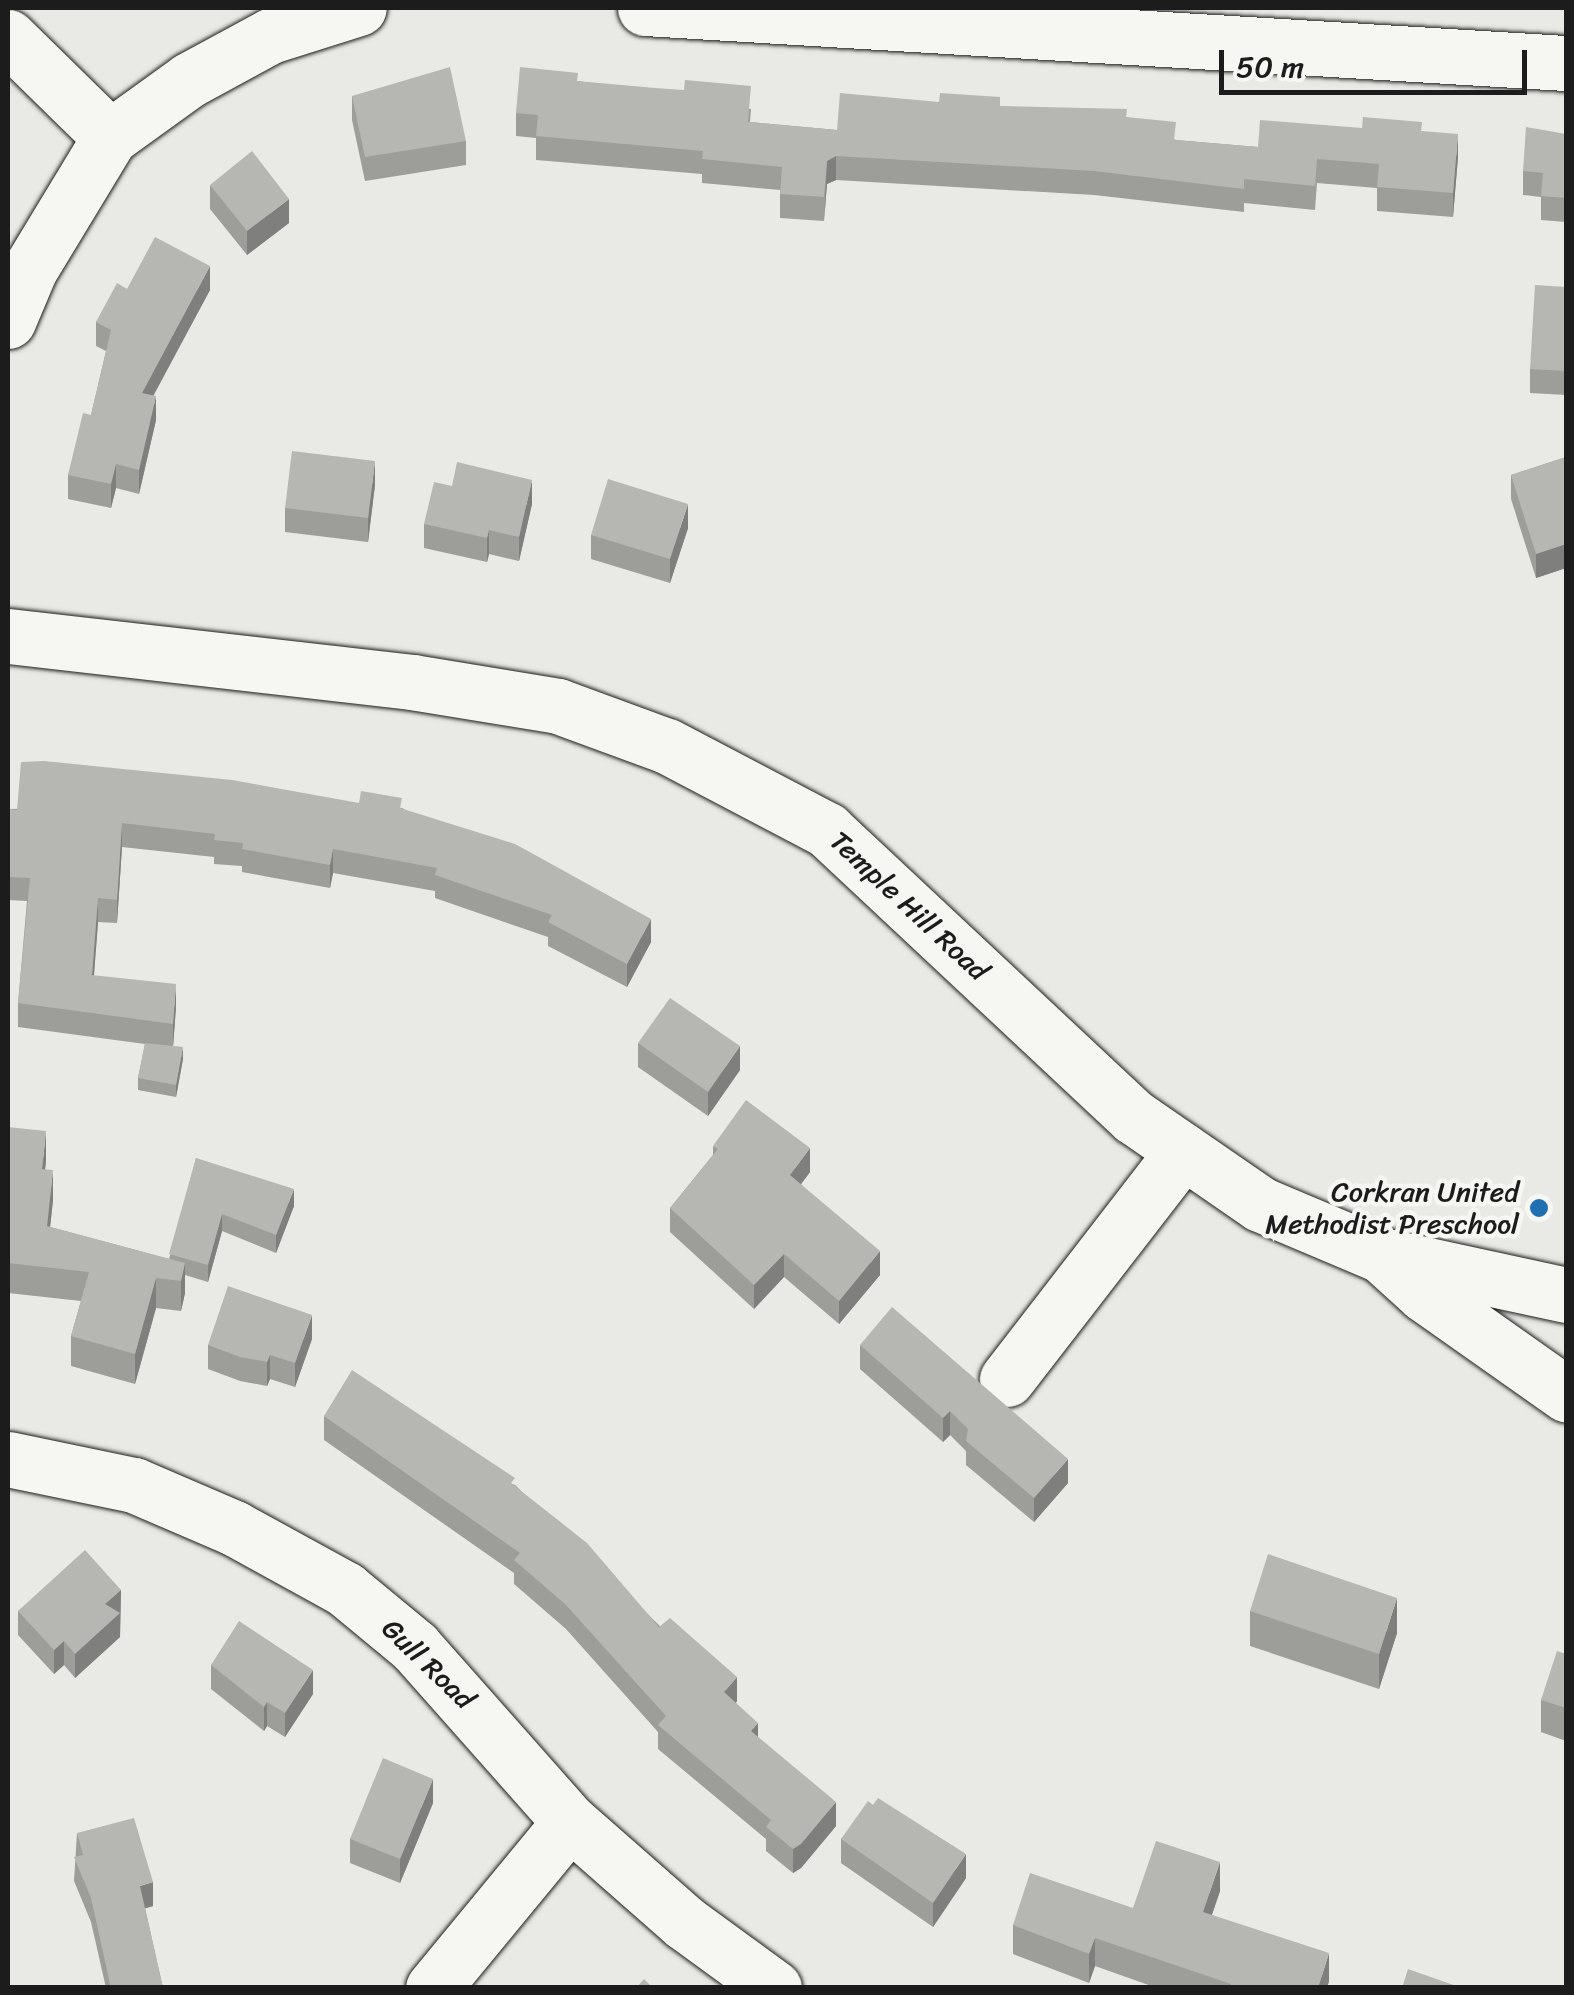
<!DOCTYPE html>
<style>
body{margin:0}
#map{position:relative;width:1574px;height:1995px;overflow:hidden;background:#e9e9e5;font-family:Sriracha,sans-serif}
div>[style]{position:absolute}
.roads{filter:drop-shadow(0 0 2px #1c1c1c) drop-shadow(0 0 2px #1c1c1c)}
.minor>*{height:55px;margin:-27.5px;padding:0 27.5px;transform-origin:27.5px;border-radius:27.5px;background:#f6f6f2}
.major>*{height:55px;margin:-27.5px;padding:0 27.5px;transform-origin:27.5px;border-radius:27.5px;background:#f6f6f2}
.wall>*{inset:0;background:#9d9d9a}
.shaded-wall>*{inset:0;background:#7f7f7d}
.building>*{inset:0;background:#b6b6b3}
.dots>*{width:28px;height:28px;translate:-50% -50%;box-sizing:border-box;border:5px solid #f6f6f2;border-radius:50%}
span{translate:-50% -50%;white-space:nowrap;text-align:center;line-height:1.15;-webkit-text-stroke:9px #f6f6f2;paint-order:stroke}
.street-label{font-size:28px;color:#1c1c1c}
.poi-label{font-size:28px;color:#1c1c1c}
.right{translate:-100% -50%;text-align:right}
.frame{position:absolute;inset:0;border:10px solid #1c1c1c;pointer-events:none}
.scale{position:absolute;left:1219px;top:50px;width:308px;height:45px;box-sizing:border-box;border:5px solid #1c1c1c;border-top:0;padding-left:12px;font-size:30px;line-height:35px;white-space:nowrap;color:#1c1c1c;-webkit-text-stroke:8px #f6f6f2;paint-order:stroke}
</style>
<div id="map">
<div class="roads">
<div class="minor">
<div style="left:645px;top:8px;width:923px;rotate:3.42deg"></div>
<div style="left:8px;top:37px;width:143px;rotate:44.4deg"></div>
<div style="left:8px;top:321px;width:56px;rotate:-67.1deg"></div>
<div style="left:30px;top:269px;width:154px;rotate:-58.8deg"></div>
<div style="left:110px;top:137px;width:97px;rotate:-35.8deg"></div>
<div style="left:189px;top:80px;width:92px;rotate:-28.5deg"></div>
<div style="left:270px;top:36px;width:93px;rotate:-17.5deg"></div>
<div style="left:1381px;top:1255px;width:58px;rotate:42.2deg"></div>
<div style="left:1424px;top:1294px;width:174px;rotate:35.2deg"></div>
<div style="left:1007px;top:1379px;width:288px;rotate:-52.3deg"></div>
<div style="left:8px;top:1459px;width:129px;rotate:11.7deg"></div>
<div style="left:134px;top:1485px;width:109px;rotate:23.3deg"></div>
<div style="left:234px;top:1528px;width:127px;rotate:28.8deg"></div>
<div style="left:345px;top:1589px;width:91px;rotate:39.6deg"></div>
<div style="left:415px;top:1647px;width:234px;rotate:48.5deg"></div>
<div style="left:570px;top:1822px;width:153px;rotate:41.3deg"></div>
<div style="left:685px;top:1923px;width:110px;rotate:36.1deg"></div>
<div style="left:433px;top:1988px;width:215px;rotate:-50.5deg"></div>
</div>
<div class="major">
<div style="left:8px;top:636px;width:407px;rotate:6.5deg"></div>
<div style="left:412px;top:682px;width:148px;rotate:9.3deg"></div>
<div style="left:558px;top:706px;width:116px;rotate:20.2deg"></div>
<div style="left:667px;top:746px;width:181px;rotate:27.7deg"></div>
<div style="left:827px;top:830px;width:420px;rotate:43.1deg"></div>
<div style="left:1134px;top:1117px;width:153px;rotate:34.6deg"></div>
<div style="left:1260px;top:1204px;width:131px;rotate:22.9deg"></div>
<div style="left:1381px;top:1255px;width:189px;rotate:12.2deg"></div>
</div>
</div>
<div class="wall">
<div style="clip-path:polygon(578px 81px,751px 109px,750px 122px,837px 130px,939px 102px,1000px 106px,1127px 117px,1176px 140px,1258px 147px,1362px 128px,1422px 131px,1458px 157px,1453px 217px,1377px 211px,1377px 188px,1317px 183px,1315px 210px,1244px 203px,1244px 212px,1094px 195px,836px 180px,827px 184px,824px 221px,780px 218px,780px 190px,702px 183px,702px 174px,536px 160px,536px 138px,516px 136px,516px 113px)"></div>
<div style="clip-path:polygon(352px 96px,466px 141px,466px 165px,365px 181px,352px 120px)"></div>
<div style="clip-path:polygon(1566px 134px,1566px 222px,1541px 220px,1541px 197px,1523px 195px,1523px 171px)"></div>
<div style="clip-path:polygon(210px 185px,289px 223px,247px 255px,210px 209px)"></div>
<div style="clip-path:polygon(1566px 287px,1566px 395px,1530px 393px,1530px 369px)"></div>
<div style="clip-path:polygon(127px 289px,210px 290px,153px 395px,156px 420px,139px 494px,116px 488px,111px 508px,68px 499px,68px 475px,91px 415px,106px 351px,96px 346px,96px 322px)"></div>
<div style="clip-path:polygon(1566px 457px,1566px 568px,1536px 578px,1511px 499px,1511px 475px)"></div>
<div style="clip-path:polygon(375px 485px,368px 542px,285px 532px,285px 508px)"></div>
<div style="clip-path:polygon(532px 504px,519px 561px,489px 554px,487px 562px,424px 548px,424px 524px)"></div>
<div style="clip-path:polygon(688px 528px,670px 583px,591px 559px,591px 535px)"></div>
<div style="clip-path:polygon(359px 803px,402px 808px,651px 942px,627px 987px,548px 946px,548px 937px,435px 898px,435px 891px,333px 873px,330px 888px,242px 872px,242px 866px,214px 864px,214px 857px,122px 847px,117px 923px,98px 922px,94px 976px,176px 1007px,173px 1046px,183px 1059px,176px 1097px,138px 1090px,138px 1078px,145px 1044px,18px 1027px,18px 1003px,27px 901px,8px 900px,8px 809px)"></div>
<div style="clip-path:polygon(638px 1043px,740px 1070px,708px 1116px,638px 1067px)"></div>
<div style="clip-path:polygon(8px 1127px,46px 1161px,45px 1169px,53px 1200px,50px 1227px,169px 1259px,196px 1158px,294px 1206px,276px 1253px,222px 1231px,208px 1282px,185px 1275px,185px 1293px,181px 1311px,156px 1308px,135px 1384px,71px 1366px,71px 1336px,81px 1301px,8px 1293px)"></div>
<div style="clip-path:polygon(713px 1146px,810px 1172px,801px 1184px,880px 1275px,839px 1324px,784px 1277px,754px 1309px,670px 1232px,670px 1208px,713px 1155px)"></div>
<div style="clip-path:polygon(312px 1339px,295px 1387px,270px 1379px,267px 1386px,240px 1381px,208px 1369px,208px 1345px)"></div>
<div style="clip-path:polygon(860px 1345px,1068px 1483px,1034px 1522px,966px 1465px,966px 1451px,950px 1435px,943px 1442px,860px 1369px)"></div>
<div style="clip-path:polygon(324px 1416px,515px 1485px,737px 1701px,736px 1703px,758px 1737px,836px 1826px,801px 1868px,793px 1873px,766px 1851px,766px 1839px,658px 1749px,658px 1732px,566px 1629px,514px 1584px,514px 1573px,324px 1440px)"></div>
<div style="clip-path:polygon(121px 1590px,120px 1637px,75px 1678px,64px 1665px,54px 1674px,18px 1635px,18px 1611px)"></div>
<div style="clip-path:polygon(1250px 1611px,1397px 1633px,1379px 1689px,1250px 1646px)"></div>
<div style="clip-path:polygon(1566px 1654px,1566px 1741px,1541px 1732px,1541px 1700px)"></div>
<div style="clip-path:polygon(211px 1665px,313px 1694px,285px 1737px,267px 1726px,264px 1731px,211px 1689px)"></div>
<div style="clip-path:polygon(433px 1803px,400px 1883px,350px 1863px,350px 1839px)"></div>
<div style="clip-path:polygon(873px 1805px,966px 1878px,933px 1927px,841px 1863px,841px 1839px)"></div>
<div style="clip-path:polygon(77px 1833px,153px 1906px,145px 1908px,163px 1988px,106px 1988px,91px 1922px,74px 1881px)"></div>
<div style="clip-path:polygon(1220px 1891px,1212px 1915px,1329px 1981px,1327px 1988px,1157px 1988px,1095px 1966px,1089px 1983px,1013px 1954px,1013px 1925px,1133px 1908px)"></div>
</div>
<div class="shaded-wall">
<div style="clip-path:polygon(1458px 134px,1458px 157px,1453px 217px,1453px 193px)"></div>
<div style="clip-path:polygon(836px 156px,836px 180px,827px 184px,824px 221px,827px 161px)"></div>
<div style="clip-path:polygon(289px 199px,289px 223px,247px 255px,247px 231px)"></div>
<div style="clip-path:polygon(210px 266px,210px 290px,142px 417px,142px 393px)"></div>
<div style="clip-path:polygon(156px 396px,156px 420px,139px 494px,139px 470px)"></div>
<div style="clip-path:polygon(375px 461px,375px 485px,368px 542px,368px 518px)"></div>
<div style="clip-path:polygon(116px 464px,116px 488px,111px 508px,111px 484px)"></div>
<div style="clip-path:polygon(532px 480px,532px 504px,519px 561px,519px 537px)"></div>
<div style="clip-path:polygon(688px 504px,688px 528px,670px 583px,670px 559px)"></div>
<div style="clip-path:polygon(489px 530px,489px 554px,487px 562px,487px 538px)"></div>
<div style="clip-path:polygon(1566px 544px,1566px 568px,1536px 578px,1536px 554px)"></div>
<div style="clip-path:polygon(122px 823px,122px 847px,117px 923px,117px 900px)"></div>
<div style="clip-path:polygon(333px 849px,333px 873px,330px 888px,330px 865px)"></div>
<div style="clip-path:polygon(98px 898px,98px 922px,92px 999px,92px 975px)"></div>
<div style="clip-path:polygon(651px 919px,651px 942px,627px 987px,627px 964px)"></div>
<div style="clip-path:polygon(176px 984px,176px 1007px,173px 1048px,173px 1024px)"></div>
<div style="clip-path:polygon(740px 1046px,740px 1070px,708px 1116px,708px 1092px)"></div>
<div style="clip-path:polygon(183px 1047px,183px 1059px,176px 1097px,176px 1085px)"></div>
<div style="clip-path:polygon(46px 1131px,46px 1161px,42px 1199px,42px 1169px)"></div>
<div style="clip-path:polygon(810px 1148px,810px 1172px,790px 1199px,790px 1175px)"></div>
<div style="clip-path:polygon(53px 1170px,53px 1200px,47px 1256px,47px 1226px)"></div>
<div style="clip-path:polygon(294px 1189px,294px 1206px,276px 1253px,276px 1235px)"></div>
<div style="clip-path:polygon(222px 1214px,222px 1231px,208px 1282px,208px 1265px)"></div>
<div style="clip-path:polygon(880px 1251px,880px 1275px,839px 1324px,839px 1301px)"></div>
<div style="clip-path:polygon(784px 1254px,784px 1277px,754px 1309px,754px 1285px)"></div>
<div style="clip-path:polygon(185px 1263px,185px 1293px,181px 1311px,181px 1281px)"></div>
<div style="clip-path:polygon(156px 1278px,156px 1308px,135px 1384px,135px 1354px)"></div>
<div style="clip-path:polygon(312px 1315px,312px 1339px,295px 1387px,295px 1363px)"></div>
<div style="clip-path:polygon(270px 1355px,270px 1379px,267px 1386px,267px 1362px)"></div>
<div style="clip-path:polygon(950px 1411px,950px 1435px,943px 1442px,943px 1418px)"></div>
<div style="clip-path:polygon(1068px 1459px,1068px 1483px,1034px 1522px,1034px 1498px)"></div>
<div style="clip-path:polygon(121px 1590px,120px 1637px,75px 1678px,75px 1654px,105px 1604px)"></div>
<div style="clip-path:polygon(1397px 1598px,1397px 1633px,1379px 1689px,1379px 1654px)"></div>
<div style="clip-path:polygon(64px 1641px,64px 1665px,54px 1674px,54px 1650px)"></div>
<div style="clip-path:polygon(313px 1670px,313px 1694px,285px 1737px,285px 1713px)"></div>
<div style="clip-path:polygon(737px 1677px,737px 1701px,724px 1716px,724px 1692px)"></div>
<div style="clip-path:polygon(267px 1702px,267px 1726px,264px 1731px,264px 1707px)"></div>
<div style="clip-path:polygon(758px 1723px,758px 1747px,751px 1731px)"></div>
<div style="clip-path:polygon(433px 1779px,433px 1803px,400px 1883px,400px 1859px)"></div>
<div style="clip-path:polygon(836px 1802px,836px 1826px,801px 1868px,793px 1873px,793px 1849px)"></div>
<div style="clip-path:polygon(966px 1854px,966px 1878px,933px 1927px,933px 1903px)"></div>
<div style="clip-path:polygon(1220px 1862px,1220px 1891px,1203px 1940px,1203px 1912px)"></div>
<div style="clip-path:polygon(153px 1882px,153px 1906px,140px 1910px,140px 1886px)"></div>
<div style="clip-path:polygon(1095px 1938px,1095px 1966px,1089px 1983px,1089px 1954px)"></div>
<div style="clip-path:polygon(1329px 1953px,1329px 1981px,1327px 1988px,1318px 1988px)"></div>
</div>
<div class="building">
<div style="clip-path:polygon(450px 67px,466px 141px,365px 157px,352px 96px)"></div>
<div style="clip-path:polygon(520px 67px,578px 73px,577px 81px,655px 88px,684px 90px,685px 80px,751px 86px,748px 122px,837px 130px,840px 93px,939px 102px,940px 93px,1000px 97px,1000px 106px,1127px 109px,1126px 117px,1176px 122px,1174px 140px,1258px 147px,1260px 120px,1362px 128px,1363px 117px,1422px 122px,1421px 131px,1458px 134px,1453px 193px,1377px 187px,1379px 164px,1317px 159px,1315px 186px,1244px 179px,1244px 189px,1094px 171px,836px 156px,827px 161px,824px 197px,780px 194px,782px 167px,702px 159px,703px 151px,536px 136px,538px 115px,516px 113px)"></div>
<div style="clip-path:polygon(1526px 127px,1566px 134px,1566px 198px,1541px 196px,1543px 173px,1523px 171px)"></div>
<div style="clip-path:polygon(252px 151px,289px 199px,247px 231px,210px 185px)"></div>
<div style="clip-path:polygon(155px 237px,210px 266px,142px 393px,156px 396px,139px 470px,116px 464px,111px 484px,68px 475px,83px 413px,91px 415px,111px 330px,96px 322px,117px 283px,127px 289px)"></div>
<div style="clip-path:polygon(1535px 285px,1566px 287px,1566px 371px,1530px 369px)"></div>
<div style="clip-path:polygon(292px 451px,375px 461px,368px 518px,285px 508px)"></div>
<div style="clip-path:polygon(1566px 457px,1566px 544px,1536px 554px,1511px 475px)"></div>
<div style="clip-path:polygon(457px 462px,532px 480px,519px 537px,489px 530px,487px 538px,424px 524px,434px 482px,452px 486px)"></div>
<div style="clip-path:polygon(608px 479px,688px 504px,670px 559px,591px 535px)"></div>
<div style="clip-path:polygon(44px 761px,232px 780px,359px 803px,361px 791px,402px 798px,400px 808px,515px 844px,651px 919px,627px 964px,548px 922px,552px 915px,435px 875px,437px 868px,333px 849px,330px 865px,242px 849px,243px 843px,214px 840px,215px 834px,122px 823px,117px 900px,98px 898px,92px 975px,176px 984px,173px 1024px,18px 1003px,30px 878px,8px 877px,8px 809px,17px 810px,21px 762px)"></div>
<div style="clip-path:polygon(670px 998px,740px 1046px,708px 1092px,638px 1043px)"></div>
<div style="clip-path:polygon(145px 1043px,183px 1047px,176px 1085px,138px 1078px)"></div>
<div style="clip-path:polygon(746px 1100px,810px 1148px,790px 1175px,880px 1251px,839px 1301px,784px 1254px,754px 1285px,670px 1208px,718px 1149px,713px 1146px)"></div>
<div style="clip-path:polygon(8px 1127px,46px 1131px,42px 1169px,53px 1170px,47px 1226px,185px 1263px,181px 1281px,156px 1278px,135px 1354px,71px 1336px,89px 1272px,8px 1263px)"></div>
<div style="clip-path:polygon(196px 1158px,294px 1189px,276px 1235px,222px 1214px,208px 1265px,169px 1254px)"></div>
<div style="clip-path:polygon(228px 1286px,312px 1315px,295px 1363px,270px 1355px,267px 1362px,240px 1357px,208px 1345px)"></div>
<div style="clip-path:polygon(892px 1307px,1068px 1459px,1034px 1498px,966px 1441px,968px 1429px,950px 1411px,943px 1418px,860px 1345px)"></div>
<div style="clip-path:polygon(352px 1370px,515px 1478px,511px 1483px,587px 1543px,659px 1627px,670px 1618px,737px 1677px,724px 1692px,758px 1723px,751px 1731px,836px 1802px,801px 1844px,793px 1849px,766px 1827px,771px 1820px,658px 1725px,666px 1716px,566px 1605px,514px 1560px,520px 1553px,324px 1416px)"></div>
<div style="clip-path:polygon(85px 1550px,121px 1590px,105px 1604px,120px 1613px,75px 1654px,64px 1641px,54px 1650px,18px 1611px)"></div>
<div style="clip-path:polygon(1268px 1554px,1397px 1598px,1379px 1654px,1250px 1611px)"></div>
<div style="clip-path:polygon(239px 1621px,313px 1670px,285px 1713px,267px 1702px,264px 1707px,211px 1665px)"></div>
<div style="clip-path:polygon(1557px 1651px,1566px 1654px,1566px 1708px,1541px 1700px)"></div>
<div style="clip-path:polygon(383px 1758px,433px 1779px,400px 1859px,350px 1839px)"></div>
<div style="clip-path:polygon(878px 1798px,966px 1854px,933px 1903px,841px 1839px,868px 1801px,873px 1805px)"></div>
<div style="clip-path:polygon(134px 1818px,153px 1882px,140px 1886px,163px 1988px,111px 1988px,91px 1898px,74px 1857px,83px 1855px,77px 1833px)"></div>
<div style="clip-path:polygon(1156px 1841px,1220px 1862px,1203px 1912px,1329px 1953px,1318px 1988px,1230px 1988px,1231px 1984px,1095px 1938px,1089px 1954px,1013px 1925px,1030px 1873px,1133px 1908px)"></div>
<div style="clip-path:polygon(1408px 1969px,1462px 1988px,1402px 1988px)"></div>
<div style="clip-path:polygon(644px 1979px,653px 1988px,636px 1988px)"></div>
</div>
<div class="dots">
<div style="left:1539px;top:1208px;background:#1f6fb2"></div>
</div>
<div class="street-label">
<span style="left:909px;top:906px;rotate:43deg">Temple Hill Road</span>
<span style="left:428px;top:1664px;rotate:44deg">Gull Road</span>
</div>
<div class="poi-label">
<span class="right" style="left:1519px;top:1208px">Corkran United<br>Methodist Preschool</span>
</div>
<div class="frame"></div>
<div class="scale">50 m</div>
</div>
